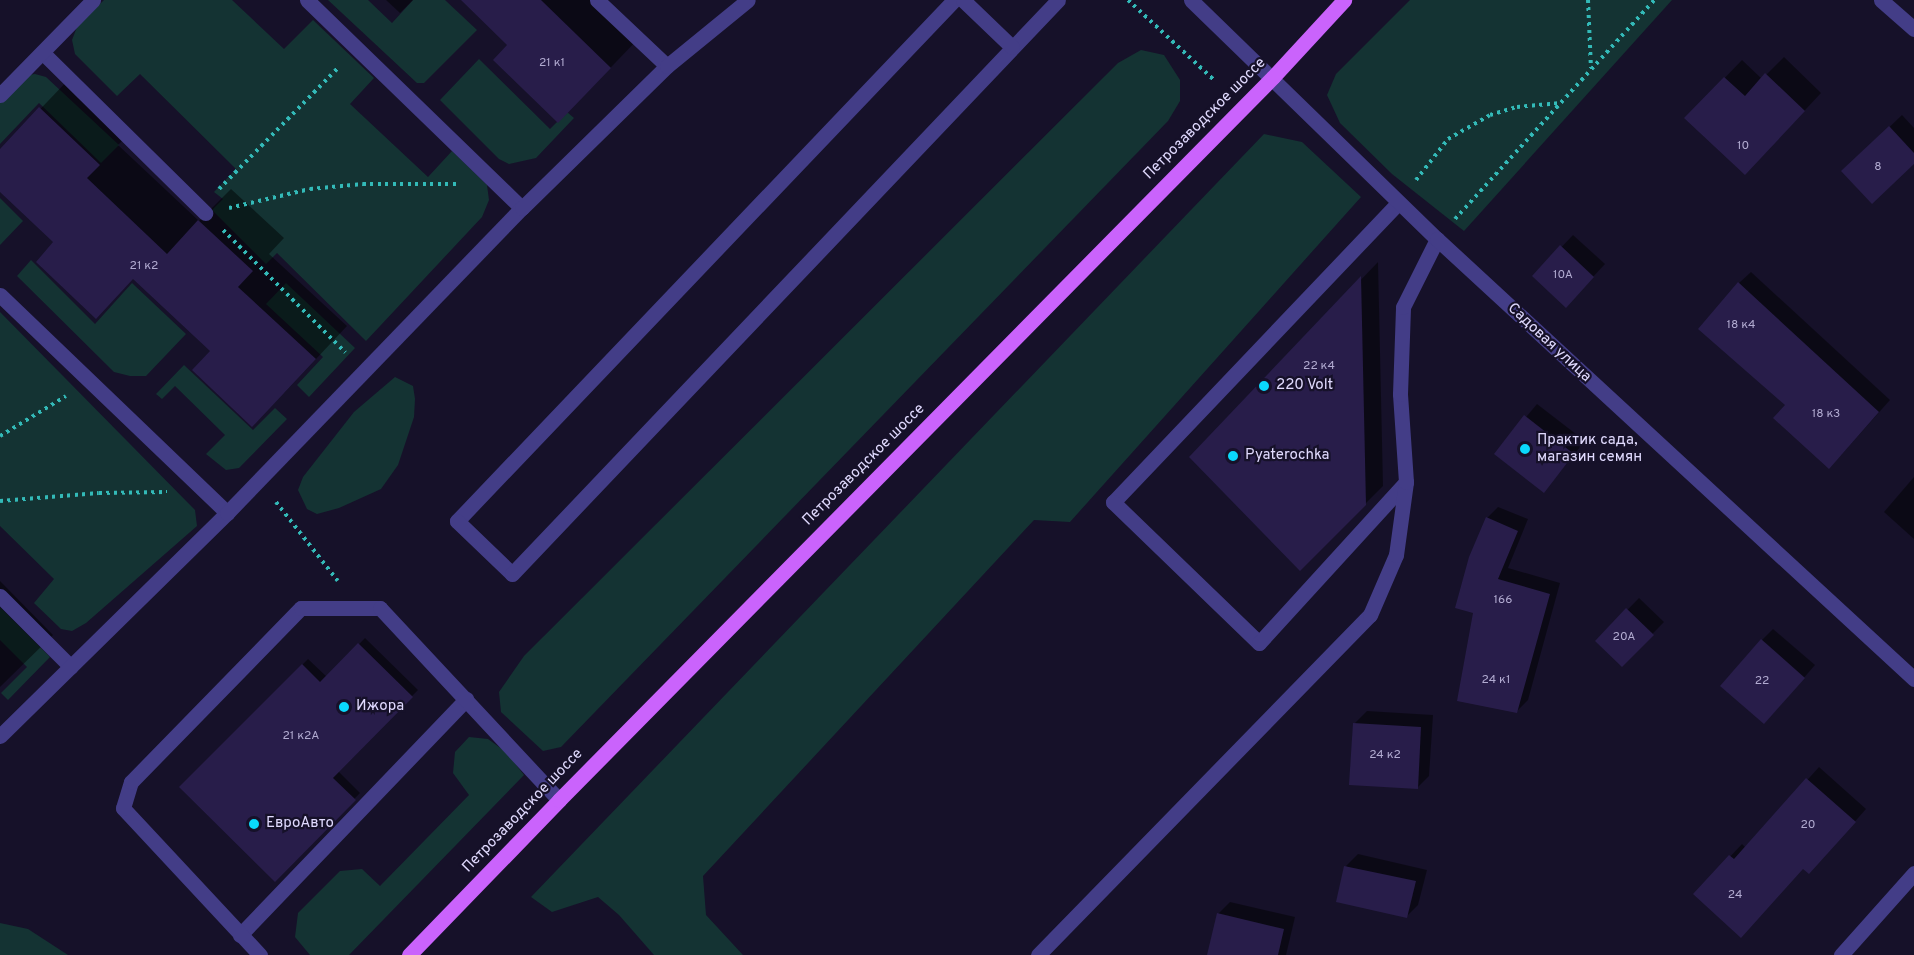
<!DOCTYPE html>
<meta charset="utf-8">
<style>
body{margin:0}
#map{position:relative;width:1914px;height:955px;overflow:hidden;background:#161129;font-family:Overpass,sans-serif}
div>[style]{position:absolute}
.green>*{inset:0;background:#143333}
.shadow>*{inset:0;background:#0007}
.building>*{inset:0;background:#281d4a}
.path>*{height:4px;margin-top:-2px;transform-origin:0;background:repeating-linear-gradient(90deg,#33bab8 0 3px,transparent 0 7.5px)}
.service>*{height:15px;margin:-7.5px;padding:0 7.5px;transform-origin:7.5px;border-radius:7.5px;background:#433d87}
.minor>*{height:15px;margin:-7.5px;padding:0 7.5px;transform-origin:7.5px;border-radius:7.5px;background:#433d87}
.primary>*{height:15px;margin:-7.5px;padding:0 7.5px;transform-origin:7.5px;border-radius:7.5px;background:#ca63fc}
.dots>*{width:16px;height:16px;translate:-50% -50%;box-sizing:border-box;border:3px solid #161129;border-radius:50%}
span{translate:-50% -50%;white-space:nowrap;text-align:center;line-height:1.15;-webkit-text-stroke:4.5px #161129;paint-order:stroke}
.number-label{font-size:12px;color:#b2abd1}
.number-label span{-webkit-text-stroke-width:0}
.street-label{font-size:15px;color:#e0dafe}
.poi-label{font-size:15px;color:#e0dafe}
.left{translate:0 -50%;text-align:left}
</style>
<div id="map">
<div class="green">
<div style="clip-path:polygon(104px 0,232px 0,284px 49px,313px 20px,374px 78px,350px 104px,428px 177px,452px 151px,487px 185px,489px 200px,482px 217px,366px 341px,277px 253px,266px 264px,212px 210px,223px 199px,214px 192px,236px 169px,140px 74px,117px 96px,75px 54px,72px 40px,77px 27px)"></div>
<div style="clip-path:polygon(328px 0,368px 0,392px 23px,413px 0,445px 0,477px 30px,424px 83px,417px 83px)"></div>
<div style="clip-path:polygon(1410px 0,1672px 0,1464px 231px,1392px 174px,1340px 123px,1327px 95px,1336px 74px)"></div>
<div style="clip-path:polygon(1141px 50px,1164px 55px,1180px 80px,1180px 101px,1168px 121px,561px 747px,543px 751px,501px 712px,499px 692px,524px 656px,1118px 63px)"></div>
<div style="clip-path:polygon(479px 59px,550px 129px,567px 112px,574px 118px,536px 158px,509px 164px,499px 159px,440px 100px)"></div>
<div style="clip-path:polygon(35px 74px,46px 77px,119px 145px,101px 163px,39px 103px,0 144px,0 100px,28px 75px)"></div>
<div style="clip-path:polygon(1264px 134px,1302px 142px,1361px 197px,1070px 522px,1034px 520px,703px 876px,706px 915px,743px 955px,654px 955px,619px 915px,598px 897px,552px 912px,531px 897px)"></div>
<div style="clip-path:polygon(0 198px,23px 221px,0 245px)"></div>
<div style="clip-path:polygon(31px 260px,95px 324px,132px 283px,186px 334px,146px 376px,130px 376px,114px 372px,17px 276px)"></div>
<div style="clip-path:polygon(286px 283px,355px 348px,309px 397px,297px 385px,323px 357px,266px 304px)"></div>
<div style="clip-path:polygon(0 312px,195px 510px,197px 526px,86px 623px,72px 631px,61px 629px,34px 603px,54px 579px,0 526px)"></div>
<div style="clip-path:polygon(184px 365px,253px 430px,275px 408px,287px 419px,239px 468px,226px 470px,206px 454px,225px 435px,175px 386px,162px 399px,156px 394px)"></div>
<div style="clip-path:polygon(395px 377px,413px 386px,415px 399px,414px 417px,398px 465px,381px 489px,339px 508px,317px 514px,307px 509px,298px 490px,303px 477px,354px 412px)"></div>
<div style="clip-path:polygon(0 607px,50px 657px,8px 700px,1px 693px,27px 667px,0 640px)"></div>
<div style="clip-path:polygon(469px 737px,488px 739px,506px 752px,524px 775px,349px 955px,310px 955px,295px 937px,298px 913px,340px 871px,362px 869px,380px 886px,469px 795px,453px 773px,455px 752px)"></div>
<div style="clip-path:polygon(0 923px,28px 929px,68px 955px,0 955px)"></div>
</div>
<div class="shadow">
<div style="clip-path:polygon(386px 0,413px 0,400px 13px)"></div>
<div style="clip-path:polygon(463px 0,606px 0,642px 35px,590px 89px,510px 45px)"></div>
<div style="clip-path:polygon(1784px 57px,1821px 93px,1762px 156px,1686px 118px,1742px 60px,1762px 79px)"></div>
<div style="clip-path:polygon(72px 76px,131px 132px,118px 145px,199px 221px,231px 189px,284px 238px,269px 254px,347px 326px,284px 393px,134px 278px,55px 242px,0 190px,0 151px)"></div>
<div style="clip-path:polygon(1902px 115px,1914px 128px,1914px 162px,1855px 160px)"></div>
<div style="clip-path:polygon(1573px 235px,1605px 264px,1577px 294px,1534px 276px)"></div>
<div style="clip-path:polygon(1378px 262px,1383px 486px,1300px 569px,1191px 457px)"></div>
<div style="clip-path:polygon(1751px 272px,1890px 400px,1841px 455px,1787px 405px,1739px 283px)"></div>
<div style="clip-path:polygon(1537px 404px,1585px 441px,1544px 491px,1496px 453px)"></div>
<div style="clip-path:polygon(1914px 477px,1914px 539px,1884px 512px)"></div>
<div style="clip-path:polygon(1498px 507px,1528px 519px,1508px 568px,1560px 583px,1528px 700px,1517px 711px,1475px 612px,1487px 518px)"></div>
<div style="clip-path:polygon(0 581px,53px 635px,0 687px)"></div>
<div style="clip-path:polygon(1639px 598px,1664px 622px,1622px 665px,1597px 641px)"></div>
<div style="clip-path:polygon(1773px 629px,1815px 665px,1776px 710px,1762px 640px)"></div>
<div style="clip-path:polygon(365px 638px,418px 690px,338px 771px,360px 793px,275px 880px,181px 787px,308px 659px,327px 677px)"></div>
<div style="clip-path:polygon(1367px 711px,1433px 715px,1429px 776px,1417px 788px,1355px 723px)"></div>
<div style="clip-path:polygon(1819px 767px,1866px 809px,1821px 860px,1804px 867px,1695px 894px,1742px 844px,1746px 848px)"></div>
<div style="clip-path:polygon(1358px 854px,1427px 870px,1418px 905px,1406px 917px,1346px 866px)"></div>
<div style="clip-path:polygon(1230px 902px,1295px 917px,1286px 955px,1209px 955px,1218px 914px)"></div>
</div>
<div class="building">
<div style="clip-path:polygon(461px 0,541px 0,611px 68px,558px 123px,493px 60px,507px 45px)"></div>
<div style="clip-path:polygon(1765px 73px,1805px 111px,1745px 175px,1684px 118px,1724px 77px,1745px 96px)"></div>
<div style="clip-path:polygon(39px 107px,100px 165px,87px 178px,167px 254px,198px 220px,253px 271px,238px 287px,316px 359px,252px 427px,192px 370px,210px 351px,133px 279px,96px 319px,36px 262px,53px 242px,0 192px,0 149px)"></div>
<div style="clip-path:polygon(1889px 126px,1914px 153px,1914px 164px,1872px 204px,1841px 171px)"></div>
<div style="clip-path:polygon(1560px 245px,1594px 277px,1566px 308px,1532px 276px)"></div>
<div style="clip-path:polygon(1361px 276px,1366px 505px,1300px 571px,1189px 457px)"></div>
<div style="clip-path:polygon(1738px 282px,1879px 412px,1829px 469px,1773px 418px,1785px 405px,1698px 329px)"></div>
<div style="clip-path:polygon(1524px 415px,1574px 454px,1544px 493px,1494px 454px)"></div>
<div style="clip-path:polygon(1486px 517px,1518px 531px,1498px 579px,1550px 594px,1517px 713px,1457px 701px,1473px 613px,1455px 608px,1469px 557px)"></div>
<div style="clip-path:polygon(1626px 608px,1654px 635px,1622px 667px,1595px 641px)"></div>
<div style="clip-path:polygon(1761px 639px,1805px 678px,1764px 724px,1720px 686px)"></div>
<div style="clip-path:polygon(358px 643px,413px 697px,333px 778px,356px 800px,275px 882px,179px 787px,302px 664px,320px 682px)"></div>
<div style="clip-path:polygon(1353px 723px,1421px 727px,1418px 789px,1349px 785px)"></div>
<div style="clip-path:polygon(1806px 778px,1856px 822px,1809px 874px,1803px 869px,1741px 938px,1693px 894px,1729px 855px,1734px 859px)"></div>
<div style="clip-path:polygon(1344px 866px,1416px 881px,1407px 918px,1336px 902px)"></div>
<div style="clip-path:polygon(1217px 913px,1284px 929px,1278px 955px,1207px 955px)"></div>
</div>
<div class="path">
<div style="left:1128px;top:0;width:116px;rotate:42.9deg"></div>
<div style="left:1588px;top:0;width:68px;rotate:87.5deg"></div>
<div style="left:1416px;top:180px;width:52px;rotate:-52deg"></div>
<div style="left:1448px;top:139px;width:48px;rotate:-29.7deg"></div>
<div style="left:1490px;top:115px;width:28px;rotate:-17deg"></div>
<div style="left:1517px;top:107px;width:44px;rotate:-5.2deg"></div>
<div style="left:219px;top:189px;width:170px;rotate:-45.5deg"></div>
<div style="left:229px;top:208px;width:83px;rotate:-13.2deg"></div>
<div style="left:310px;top:189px;width:53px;rotate:-5.4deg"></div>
<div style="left:363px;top:184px;width:93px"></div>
<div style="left:1455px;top:219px;width:296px;rotate:-47.7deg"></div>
<div style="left:223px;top:230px;width:173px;rotate:45deg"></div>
<div style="left:0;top:436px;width:77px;rotate:-31.2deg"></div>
<div style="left:0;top:501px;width:99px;rotate:-4.6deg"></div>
<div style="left:99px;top:493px;width:68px;rotate:-0.8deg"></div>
<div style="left:276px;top:502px;width:100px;rotate:51.9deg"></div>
</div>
<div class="service">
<div style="left:307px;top:0;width:299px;rotate:44.1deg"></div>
<div style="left:597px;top:0;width:96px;rotate:43.3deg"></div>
<div style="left:954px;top:0;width:720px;rotate:133.65deg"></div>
<div style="left:457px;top:521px;width:76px;rotate:43.9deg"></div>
<div style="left:512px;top:574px;width:792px;rotate:-46.43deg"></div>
<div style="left:963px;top:0;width:68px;rotate:43.8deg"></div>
<div style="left:43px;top:53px;width:228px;rotate:44.6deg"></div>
<div style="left:0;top:95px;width:133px;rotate:-45.6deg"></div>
<div style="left:1398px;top:203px;width:413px;rotate:133.6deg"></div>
<div style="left:1113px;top:502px;width:203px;rotate:44deg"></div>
<div style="left:1259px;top:643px;width:218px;rotate:-47.6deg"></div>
<div style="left:0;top:295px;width:315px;rotate:43.8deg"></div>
<div style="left:0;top:596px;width:100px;rotate:45deg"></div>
<div style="left:0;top:736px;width:318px;rotate:-44.5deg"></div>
<div style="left:227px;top:513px;width:424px;rotate:-46deg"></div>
<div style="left:522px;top:208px;width:203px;rotate:-44.4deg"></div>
<div style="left:667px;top:66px;width:104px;rotate:-39.2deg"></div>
<div style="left:240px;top:935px;width:327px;rotate:-46.2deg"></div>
<div style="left:260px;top:955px;width:201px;rotate:-133deg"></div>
<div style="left:123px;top:808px;width:27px;rotate:-73deg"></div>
<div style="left:131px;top:782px;width:243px;rotate:-45.7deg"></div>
<div style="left:301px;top:608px;width:79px"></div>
<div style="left:380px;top:608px;width:262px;rotate:47deg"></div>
<div style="left:1038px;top:955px;width:475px;rotate:-45.7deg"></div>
<div style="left:1370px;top:615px;width:65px;rotate:-66.6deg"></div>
<div style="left:1396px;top:555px;width:74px;rotate:-82.2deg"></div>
<div style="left:1406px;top:482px;width:88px;rotate:-93.9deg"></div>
<div style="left:1400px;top:394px;width:87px;rotate:-88deg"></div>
<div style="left:1403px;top:307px;width:76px;rotate:-63.4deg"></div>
</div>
<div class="minor">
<div style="left:1191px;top:0;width:343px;rotate:44.2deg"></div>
<div style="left:1437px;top:239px;width:649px;rotate:42.69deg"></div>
<div style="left:1881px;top:0;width:44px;rotate:41.3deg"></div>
<div style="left:1841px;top:955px;width:110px;rotate:-48.3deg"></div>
</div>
<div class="primary">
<div style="left:409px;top:955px;width:216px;rotate:-45.9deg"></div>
<div style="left:559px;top:800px;width:1016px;rotate:-45.36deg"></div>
<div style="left:1273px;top:77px;width:105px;rotate:-47.3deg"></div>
</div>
<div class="dots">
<div style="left:1264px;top:386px;background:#0ad8fb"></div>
<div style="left:1525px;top:449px;background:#0ad8fb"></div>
<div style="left:1233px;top:456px;background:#0ad8fb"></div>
<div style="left:344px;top:707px;background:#0ad8fb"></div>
<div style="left:254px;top:824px;background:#0ad8fb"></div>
</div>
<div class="number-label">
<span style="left:552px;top:64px">21 к1</span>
<span style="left:1743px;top:147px">10</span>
<span style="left:1878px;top:168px">8</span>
<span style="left:144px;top:267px">21 к2</span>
<span style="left:1563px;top:276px">10А</span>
<span style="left:1741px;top:326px">18 к4</span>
<span style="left:1319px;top:367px">22 к4</span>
<span style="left:1826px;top:415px">18 к3</span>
<span style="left:1503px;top:601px">166</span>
<span style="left:1624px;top:638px">20А</span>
<span style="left:1496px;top:681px">24 к1</span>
<span style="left:1762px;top:682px">22</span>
<span style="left:301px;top:737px">21 к2А</span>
<span style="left:1385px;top:756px">24 к2</span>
<span style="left:1808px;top:826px">20</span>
<span style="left:1735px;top:896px">24</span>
</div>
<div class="street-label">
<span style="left:1205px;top:119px;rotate:-45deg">Петрозаводское шоссе</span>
<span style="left:1549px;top:343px;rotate:43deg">Садовая улица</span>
<span style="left:864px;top:465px;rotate:-45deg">Петрозаводское шоссе</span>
<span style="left:523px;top:811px;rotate:-46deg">Петрозаводское шоссе</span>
</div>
<div class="poi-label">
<span class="left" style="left:1276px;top:386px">220 Volt</span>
<span class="left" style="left:1537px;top:449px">Практик сада,<br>магазин семян</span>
<span class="left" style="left:1245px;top:456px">Pyaterochka</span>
<span class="left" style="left:356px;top:707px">Ижора</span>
<span class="left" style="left:266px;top:824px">ЕвроАвто</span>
</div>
</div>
